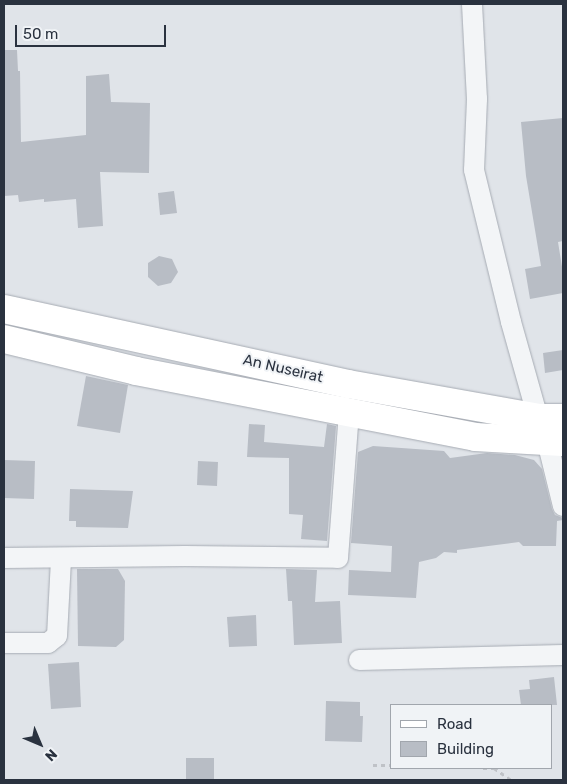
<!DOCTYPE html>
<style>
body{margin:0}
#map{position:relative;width:567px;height:784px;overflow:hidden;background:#e0e4e9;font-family:Rubik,sans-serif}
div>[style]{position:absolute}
.building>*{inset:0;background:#b8bdc5}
.path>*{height:3px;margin-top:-1.5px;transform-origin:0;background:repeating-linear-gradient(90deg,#bfc2c7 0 4px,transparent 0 8px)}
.roads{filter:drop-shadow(0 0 1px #a6abb3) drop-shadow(0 0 1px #a6abb3)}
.minor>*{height:20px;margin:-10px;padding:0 10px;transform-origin:10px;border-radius:10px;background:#f3f5f7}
.secondary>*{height:28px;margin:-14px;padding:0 14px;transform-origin:14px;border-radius:14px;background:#fff}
span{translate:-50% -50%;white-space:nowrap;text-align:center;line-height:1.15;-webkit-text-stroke:4px #f0f3f6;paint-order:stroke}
.street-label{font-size:15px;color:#2a323f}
.frame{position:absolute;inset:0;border:5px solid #2a323f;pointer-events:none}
.legend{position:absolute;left:390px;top:704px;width:162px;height:65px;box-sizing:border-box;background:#f0f3f6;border:1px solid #a1a6ad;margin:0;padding:6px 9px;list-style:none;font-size:15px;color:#2a323f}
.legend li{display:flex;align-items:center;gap:10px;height:25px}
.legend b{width:25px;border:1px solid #a1a6ad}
.north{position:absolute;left:15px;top:719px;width:50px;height:50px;-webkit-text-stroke:4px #f0f3f6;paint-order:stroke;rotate:135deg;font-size:14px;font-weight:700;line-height:20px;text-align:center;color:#2a323f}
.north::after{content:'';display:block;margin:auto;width:18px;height:22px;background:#2a323f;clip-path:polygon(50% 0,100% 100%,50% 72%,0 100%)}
.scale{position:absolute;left:15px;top:25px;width:151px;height:22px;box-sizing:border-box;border:2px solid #2a323f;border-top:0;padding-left:6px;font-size:15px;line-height:18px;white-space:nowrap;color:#2a323f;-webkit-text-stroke:4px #f0f3f6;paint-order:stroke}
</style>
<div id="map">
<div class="building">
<div style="clip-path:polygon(4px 50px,17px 50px,18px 71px,20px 71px,21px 142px,86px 135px,86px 76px,109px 74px,111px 102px,150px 103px,149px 173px,100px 172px,103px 226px,78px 228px,76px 199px,44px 202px,44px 199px,19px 202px,18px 195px,4px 196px)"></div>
<div style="clip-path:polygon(563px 118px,563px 241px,558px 242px,563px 273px,563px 293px,530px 299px,525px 269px,541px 266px,526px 176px,521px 122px)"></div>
<div style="clip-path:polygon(174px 191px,177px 213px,160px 215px,158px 193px)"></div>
<div style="clip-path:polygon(159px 256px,172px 259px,178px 272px,171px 283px,158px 286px,148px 277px,148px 263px)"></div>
<div style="clip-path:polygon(563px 350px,563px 370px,545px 373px,543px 353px)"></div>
<div style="clip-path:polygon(86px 376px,128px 385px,120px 433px,77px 426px)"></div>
<div style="clip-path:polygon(249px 424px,265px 425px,264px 442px,324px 447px,327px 424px,336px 426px,327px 541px,301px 539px,303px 515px,289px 514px,289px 458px,247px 457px)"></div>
<div style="clip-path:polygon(373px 446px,444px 451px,450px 458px,487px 453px,515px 455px,534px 460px,542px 469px,552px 509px,555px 515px,563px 518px,563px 520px,557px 521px,556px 546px,523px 546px,519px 542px,457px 550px,457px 553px,444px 552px,436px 558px,419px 562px,416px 598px,348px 595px,349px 570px,391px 572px,392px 546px,351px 543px,358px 452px)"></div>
<div style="clip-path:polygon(4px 460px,35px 461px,34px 499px,4px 498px)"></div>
<div style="clip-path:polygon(198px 461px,218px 462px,217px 486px,197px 485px)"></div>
<div style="clip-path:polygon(70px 489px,133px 491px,128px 528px,76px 527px,76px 521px,69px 521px)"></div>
<div style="clip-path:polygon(77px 569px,118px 569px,125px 581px,124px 640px,116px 647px,78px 646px)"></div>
<div style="clip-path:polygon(286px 569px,317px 570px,315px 602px,340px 601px,342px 643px,294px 645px,292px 601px,288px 601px)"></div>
<div style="clip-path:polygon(256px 615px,257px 646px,229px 647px,227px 617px)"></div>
<div style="clip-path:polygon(79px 662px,81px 707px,51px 709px,48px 664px)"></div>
<div style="clip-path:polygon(554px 677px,557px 705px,521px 705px,519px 690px,530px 689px,529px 680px)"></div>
<div style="clip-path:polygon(326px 701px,360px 702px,360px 716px,363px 716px,362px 742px,325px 741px)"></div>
<div style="clip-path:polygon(186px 758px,214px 758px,214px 780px,186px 780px)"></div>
</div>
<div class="path">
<div style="left:373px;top:765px;width:18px"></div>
<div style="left:483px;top:768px;width:11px"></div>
<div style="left:494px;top:768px;width:21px;rotate:35deg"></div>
</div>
<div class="roads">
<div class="minor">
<div style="left:472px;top:4px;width:95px;rotate:87deg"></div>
<div style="left:477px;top:99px;width:71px;rotate:92.4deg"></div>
<div style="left:474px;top:170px;width:156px;rotate:76.3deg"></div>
<div style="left:511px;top:322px;width:100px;rotate:74.3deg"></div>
<div style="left:547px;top:441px;width:67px;rotate:76.2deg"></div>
<div style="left:4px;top:558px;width:181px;rotate:-0.6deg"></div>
<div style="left:185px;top:556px;width:153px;rotate:0.7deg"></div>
<div style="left:338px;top:558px;width:145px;rotate:-85.7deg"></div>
<div style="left:4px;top:643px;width:44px"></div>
<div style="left:48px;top:643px;width:11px;rotate:-38deg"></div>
<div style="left:57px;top:636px;width:77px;rotate:-87deg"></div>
<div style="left:359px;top:660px;width:204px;rotate:-1.4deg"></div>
</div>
<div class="secondary">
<div style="left:4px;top:309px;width:352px;rotate:12.3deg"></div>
<div style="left:348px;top:384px;width:193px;rotate:10.1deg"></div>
<div style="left:538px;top:418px;width:25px"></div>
<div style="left:4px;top:339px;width:136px;rotate:13.6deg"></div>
<div style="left:136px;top:371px;width:345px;rotate:11deg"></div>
<div style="left:475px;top:437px;width:88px;rotate:3.3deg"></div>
</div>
</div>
<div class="street-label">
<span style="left:283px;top:369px;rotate:13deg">An Nuseirat</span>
</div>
<div class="frame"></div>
<ul class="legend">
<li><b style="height:6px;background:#fff"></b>Road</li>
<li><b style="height:14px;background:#b8bdc5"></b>Building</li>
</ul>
<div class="north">N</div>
<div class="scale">50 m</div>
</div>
